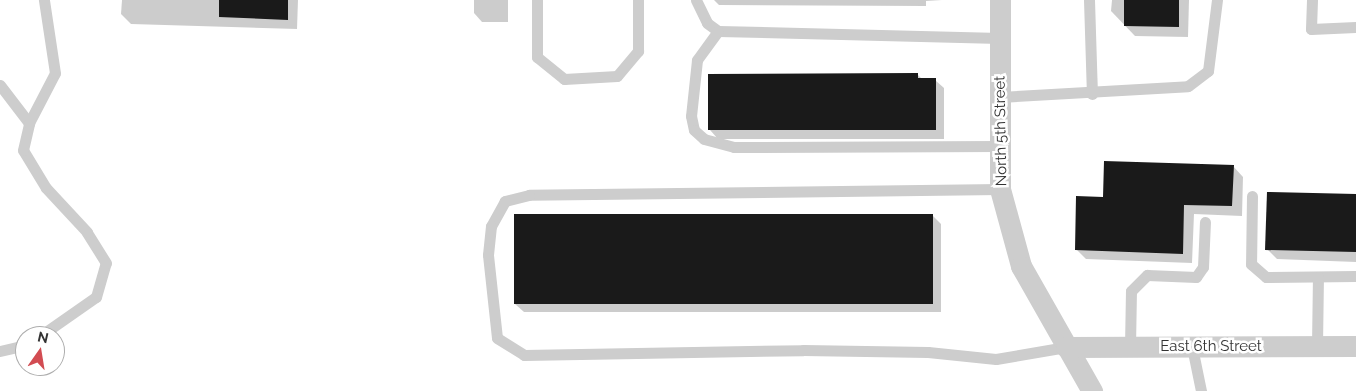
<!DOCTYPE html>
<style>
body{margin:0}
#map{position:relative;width:1356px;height:391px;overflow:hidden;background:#fff;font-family:Raleway,sans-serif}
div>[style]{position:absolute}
.shadow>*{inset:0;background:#0003}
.building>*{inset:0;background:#1a1a1a}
.lane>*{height:11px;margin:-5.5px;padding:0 5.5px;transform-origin:5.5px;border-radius:5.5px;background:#cdcdcd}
.street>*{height:21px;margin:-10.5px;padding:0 10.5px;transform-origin:10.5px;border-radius:10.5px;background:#cdcdcd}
span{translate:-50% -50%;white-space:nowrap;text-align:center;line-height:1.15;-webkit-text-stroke:5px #fff;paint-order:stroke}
.street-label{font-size:15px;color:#333}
.north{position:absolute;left:15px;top:326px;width:50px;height:50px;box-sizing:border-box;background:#fff;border:1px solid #adadad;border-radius:50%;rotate:13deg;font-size:14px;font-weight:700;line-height:20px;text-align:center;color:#333}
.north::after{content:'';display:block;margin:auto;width:18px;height:22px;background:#d24c52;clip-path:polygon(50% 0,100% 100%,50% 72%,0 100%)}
</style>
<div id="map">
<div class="shadow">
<div style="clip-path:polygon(122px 0,298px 0,297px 29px,131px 24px,121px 14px)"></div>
<div style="clip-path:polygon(474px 0,508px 0,508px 22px,482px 22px,474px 13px)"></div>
<div style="clip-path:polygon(714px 0,942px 0,926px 1px,926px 6px,719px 5px)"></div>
<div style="clip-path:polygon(1112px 0,1189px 0,1188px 37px,1135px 36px,1111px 11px)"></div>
<div style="clip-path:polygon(917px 74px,923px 80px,935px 80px,944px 88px,944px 139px,718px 139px,710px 130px)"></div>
<div style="clip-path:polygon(1233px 166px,1243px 177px,1242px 216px,1194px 214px,1192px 263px,1086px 259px,1076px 249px,1104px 199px)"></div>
<div style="clip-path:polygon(1356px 196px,1356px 262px,1277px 259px,1267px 249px)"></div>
<div style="clip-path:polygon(933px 216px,941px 224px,941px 312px,524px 312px,515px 304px)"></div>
</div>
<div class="building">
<div style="clip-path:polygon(219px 0,288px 0,288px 20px,219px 17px)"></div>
<div style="clip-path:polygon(1124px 0,1179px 0,1179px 27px,1124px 26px)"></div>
<div style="clip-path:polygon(918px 73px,918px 78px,936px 78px,936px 130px,708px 130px,708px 74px)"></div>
<div style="clip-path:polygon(1104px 161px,1234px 165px,1232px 206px,1184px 205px,1183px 254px,1075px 250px,1076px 196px,1103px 197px)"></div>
<div style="clip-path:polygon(1267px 192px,1356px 194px,1356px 252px,1265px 250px)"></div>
<div style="clip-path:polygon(514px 214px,933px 214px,933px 304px,514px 304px)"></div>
</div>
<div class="lane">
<div style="left:537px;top:0;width:57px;rotate:90deg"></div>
<div style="left:537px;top:57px;width:35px;rotate:39deg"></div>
<div style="left:564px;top:79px;width:53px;rotate:-3.2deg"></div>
<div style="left:617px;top:76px;width:33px;rotate:-50deg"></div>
<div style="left:638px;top:51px;width:51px;rotate:-90deg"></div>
<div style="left:696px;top:0;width:25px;rotate:64deg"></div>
<div style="left:707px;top:23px;width:14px;rotate:36deg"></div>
<div style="left:718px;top:31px;width:282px;rotate:1.4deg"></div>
<div style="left:1089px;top:0;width:94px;rotate:88.2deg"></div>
<div style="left:1312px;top:0;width:29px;rotate:92deg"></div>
<div style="left:1311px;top:29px;width:45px;rotate:-2.5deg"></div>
<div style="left:718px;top:31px;width:36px;rotate:126deg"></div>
<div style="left:697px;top:60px;width:56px;rotate:96.1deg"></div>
<div style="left:691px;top:116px;width:14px;rotate:78deg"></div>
<div style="left:694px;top:130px;width:13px;rotate:42deg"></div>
<div style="left:704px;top:139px;width:31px;rotate:15deg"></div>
<div style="left:734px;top:147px;width:266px;rotate:-0.2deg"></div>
<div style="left:0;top:85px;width:48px;rotate:52.7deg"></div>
<div style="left:1000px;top:97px;width:188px;rotate:-3.3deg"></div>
<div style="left:1188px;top:86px;width:25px;rotate:-37deg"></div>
<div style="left:1208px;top:71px;width:72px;rotate:-82.8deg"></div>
<div style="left:1000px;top:189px;width:471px;rotate:179.3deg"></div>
<div style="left:529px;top:195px;width:25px;rotate:166deg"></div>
<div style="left:505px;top:201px;width:29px;rotate:119deg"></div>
<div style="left:491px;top:226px;width:29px;rotate:96deg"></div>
<div style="left:488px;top:255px;width:83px;rotate:83.8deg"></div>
<div style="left:497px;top:338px;width:32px;rotate:32deg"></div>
<div style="left:524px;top:355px;width:279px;rotate:-1deg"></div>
<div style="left:803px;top:350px;width:125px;rotate:0.9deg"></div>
<div style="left:928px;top:352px;width:68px;rotate:5.9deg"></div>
<div style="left:996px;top:359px;width:71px;rotate:-9.7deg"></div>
<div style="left:1252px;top:196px;width:68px;rotate:90.8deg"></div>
<div style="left:1251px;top:264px;width:20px;rotate:41deg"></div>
<div style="left:1266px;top:277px;width:90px;rotate:-0.6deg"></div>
<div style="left:40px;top:336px;width:68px;rotate:-34.9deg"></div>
<div style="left:96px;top:297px;width:35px;rotate:-74deg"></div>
<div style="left:106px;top:263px;width:36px;rotate:-122deg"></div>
<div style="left:87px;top:232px;width:60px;rotate:-133deg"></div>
<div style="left:46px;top:188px;width:44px;rotate:-121.2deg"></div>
<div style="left:23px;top:150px;width:28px;rotate:-77deg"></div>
<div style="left:29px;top:123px;width:56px;rotate:-62.5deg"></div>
<div style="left:55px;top:73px;width:74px;rotate:-98.6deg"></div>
<div style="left:1317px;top:346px;width:69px;rotate:-89.2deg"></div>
<div style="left:1130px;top:347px;width:56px;rotate:-89deg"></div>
<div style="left:1131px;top:291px;width:23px;rotate:-45deg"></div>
<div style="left:1147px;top:275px;width:49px;rotate:2.3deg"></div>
<div style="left:1196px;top:277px;width:12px;rotate:-55deg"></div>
<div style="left:1203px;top:267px;width:45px;rotate:-87.5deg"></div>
<div style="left:1192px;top:347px;width:45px;rotate:78.4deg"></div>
<div style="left:0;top:351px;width:26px;rotate:-13deg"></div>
</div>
<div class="street">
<div style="left:1000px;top:0;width:189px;rotate:90deg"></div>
<div style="left:1000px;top:189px;width:80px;rotate:74.7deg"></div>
<div style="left:1021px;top:266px;width:144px;rotate:60.4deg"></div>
<div style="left:1066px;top:347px;width:290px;rotate:-0.2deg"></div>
</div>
<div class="street-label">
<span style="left:1001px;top:131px;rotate:-91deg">North 5th Street</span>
<span style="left:1211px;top:347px">East 6th Street</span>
</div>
<div class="north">N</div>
</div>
